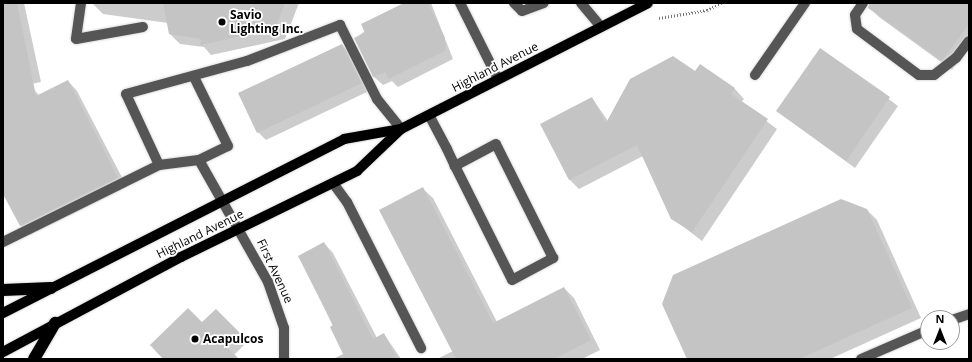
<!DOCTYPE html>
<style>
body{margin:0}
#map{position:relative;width:972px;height:362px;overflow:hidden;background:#fff;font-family:"Open Sans",sans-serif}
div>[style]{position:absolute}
.shadow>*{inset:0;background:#0003}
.building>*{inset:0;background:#c4c4c4}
.path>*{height:2.5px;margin-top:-1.25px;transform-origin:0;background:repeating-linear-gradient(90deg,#777 0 1px,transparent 0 3px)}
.roads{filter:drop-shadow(0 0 1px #dbdbdb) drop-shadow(0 0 1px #dbdbdb)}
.minor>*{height:10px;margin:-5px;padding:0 5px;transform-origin:5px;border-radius:5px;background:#555}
.major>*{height:10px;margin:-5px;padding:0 5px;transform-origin:5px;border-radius:5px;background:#000}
.highway>*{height:12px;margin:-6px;padding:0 6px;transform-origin:6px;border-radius:6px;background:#000}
.dots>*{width:11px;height:11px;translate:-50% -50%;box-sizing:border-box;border:2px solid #fff;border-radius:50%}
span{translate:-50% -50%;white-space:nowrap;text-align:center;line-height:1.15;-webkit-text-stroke:3.5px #fff;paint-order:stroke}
.poi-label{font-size:12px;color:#000;font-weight:700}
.left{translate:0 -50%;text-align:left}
.street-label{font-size:12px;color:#000}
.frame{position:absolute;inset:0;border:4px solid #000;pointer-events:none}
.north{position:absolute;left:920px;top:310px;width:40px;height:40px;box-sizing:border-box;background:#fff;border:1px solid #999;border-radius:50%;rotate:0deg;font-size:11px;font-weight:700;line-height:16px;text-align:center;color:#000}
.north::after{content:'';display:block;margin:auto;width:14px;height:18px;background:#000;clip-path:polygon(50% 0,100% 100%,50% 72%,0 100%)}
</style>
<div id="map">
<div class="shadow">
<div style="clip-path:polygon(3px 3px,24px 3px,41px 82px,3px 90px)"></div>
<div style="clip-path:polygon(299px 3px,285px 39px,211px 55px,204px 47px,180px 44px,170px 34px,168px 23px,103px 14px,93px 4px)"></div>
<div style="clip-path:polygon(406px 3px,431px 3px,453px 59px,398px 87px,392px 81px,383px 85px,374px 77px,355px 38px)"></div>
<div style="clip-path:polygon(872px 3px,969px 3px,969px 46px,952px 70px,879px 17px,869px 7px)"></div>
<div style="clip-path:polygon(342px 45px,350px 53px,369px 91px,266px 140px,258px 132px)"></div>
<div style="clip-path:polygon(821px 49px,898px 106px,855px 168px,777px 111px)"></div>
<div style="clip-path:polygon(700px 65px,735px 89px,744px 99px,741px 102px,777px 129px,702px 241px,672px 218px,643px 156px,579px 189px,570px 180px,541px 124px,592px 98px,608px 121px,696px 72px)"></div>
<div style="clip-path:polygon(68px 81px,77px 91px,127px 187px,30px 235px,21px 226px,3px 191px,3px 107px,35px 91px,40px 96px)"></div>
<div style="clip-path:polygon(423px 189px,433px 198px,497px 322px,564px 288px,574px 298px,600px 350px,582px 359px,437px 359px,453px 351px)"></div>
<div style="clip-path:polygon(867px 210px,877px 220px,921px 318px,830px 359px,688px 359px)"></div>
<div style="clip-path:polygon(324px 243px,333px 253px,377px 338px,384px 334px,401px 359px,349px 359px,299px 256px)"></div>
<div style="clip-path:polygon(216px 310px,247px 342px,234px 355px,238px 359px,165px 359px)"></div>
</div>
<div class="building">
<div style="clip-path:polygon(3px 3px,17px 3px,36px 96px,68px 80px,118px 178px,20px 226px,3px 194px)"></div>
<div style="clip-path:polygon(163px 3px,285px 3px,275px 29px,200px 45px,201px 39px,169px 34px)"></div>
<div style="clip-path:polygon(404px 3px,428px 3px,445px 38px,445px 51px,389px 79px,385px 72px,373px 77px,354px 38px,365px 33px,361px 24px)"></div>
<div style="clip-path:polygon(869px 3px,969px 3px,969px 24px,942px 61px,868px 8px)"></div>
<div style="clip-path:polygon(342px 44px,362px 83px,257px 133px,238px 93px)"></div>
<div style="clip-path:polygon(820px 48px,890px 97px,846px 161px,776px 111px)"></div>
<div style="clip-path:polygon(673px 56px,695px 71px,700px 64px,735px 88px,731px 94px,768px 119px,692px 232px,671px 219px,637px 145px,569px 180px,540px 124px,592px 97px,606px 123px,630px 79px)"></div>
<div style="clip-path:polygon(423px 187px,493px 323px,564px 287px,591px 340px,554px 359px,456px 359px,379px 210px)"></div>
<div style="clip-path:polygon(841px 199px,867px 209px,912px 308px,799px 359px,687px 359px,662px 304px,673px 275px)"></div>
<div style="clip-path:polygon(324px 242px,373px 339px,384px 333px,397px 359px,333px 359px,343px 354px,330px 327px,333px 325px,298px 256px)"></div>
<div style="clip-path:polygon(188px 308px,202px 322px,216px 309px,240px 333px,226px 346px,239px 359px,163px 359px,150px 345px)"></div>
</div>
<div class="path">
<div style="left:659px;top:18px;width:49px;rotate:-9.5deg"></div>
<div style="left:707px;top:10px;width:16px;rotate:-27deg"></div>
</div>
<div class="roads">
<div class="minor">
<div style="left:81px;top:3px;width:36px;rotate:98deg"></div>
<div style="left:76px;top:39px;width:68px;rotate:-10.2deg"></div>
<div style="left:460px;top:3px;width:85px;rotate:63.4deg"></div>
<div style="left:514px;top:3px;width:11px;rotate:45deg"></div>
<div style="left:522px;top:11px;width:23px;rotate:-20deg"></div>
<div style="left:581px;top:3px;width:31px;rotate:50deg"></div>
<div style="left:863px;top:3px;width:14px;rotate:124deg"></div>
<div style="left:855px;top:15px;width:14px;rotate:82deg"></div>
<div style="left:857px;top:29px;width:77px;rotate:36.6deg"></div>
<div style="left:919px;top:75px;width:15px"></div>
<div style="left:934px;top:75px;width:28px;rotate:-38deg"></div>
<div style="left:956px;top:58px;width:21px;rotate:-53deg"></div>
<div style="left:755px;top:75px;width:88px;rotate:-55.2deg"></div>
<div style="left:429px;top:115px;width:38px;rotate:62deg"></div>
<div style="left:447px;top:149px;width:19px;rotate:65deg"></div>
<div style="left:455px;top:166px;width:127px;rotate:63.4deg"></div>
<div style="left:512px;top:280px;width:47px;rotate:-28.2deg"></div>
<div style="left:553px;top:258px;width:127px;rotate:-116.6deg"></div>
<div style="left:496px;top:144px;width:47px;rotate:151.8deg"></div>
<div style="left:199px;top:160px;width:140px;rotate:60.5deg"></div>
<div style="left:268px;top:282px;width:49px;rotate:70.8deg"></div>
<div style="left:284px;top:328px;width:31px;rotate:90deg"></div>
<div style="left:159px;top:165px;width:78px;rotate:-114.9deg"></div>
<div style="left:126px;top:94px;width:125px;rotate:-15.3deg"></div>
<div style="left:247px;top:61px;width:100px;rotate:-21.2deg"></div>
<div style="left:340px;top:25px;width:83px;rotate:63.4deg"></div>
<div style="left:377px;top:99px;width:38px;rotate:51deg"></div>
<div style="left:333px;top:183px;width:24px;rotate:54deg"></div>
<div style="left:347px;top:202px;width:164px;rotate:63.1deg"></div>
<div style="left:3px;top:242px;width:174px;rotate:-26.3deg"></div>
<div style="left:159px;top:165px;width:40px;rotate:-7.1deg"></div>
<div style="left:199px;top:160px;width:32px;rotate:-26deg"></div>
<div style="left:228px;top:146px;width:77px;rotate:-116.2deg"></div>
<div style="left:952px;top:320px;width:18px;rotate:-19deg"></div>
<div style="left:861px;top:359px;width:73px;rotate:-23.4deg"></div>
</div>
<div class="major">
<div style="left:3px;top:313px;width:383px;rotate:-27deg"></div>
<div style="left:344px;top:139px;width:58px;rotate:-10deg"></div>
<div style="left:3px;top:352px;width:202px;rotate:-28.1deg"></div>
<div style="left:181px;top:257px;width:196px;rotate:-26deg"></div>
<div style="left:357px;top:171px;width:61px;rotate:-43.7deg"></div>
<div style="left:401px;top:129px;width:277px;rotate:-27deg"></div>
</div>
<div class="highway">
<div style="left:3px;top:290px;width:48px;rotate:-2.4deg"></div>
<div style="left:34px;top:359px;width:42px;rotate:-59.7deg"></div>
</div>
</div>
<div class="dots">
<div style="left:222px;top:22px;background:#000"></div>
<div style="left:195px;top:339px;background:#000"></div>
</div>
<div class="poi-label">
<span class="left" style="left:230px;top:22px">Savio<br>Lighting Inc.</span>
<span class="left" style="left:203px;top:339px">Acapulcos</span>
</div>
<div class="street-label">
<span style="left:495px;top:67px;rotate:-27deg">Highland Avenue</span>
<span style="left:200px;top:234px;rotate:-26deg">Highland Avenue</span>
<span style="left:275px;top:271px;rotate:65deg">First Avenue</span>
</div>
<div class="frame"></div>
<div class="north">N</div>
</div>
